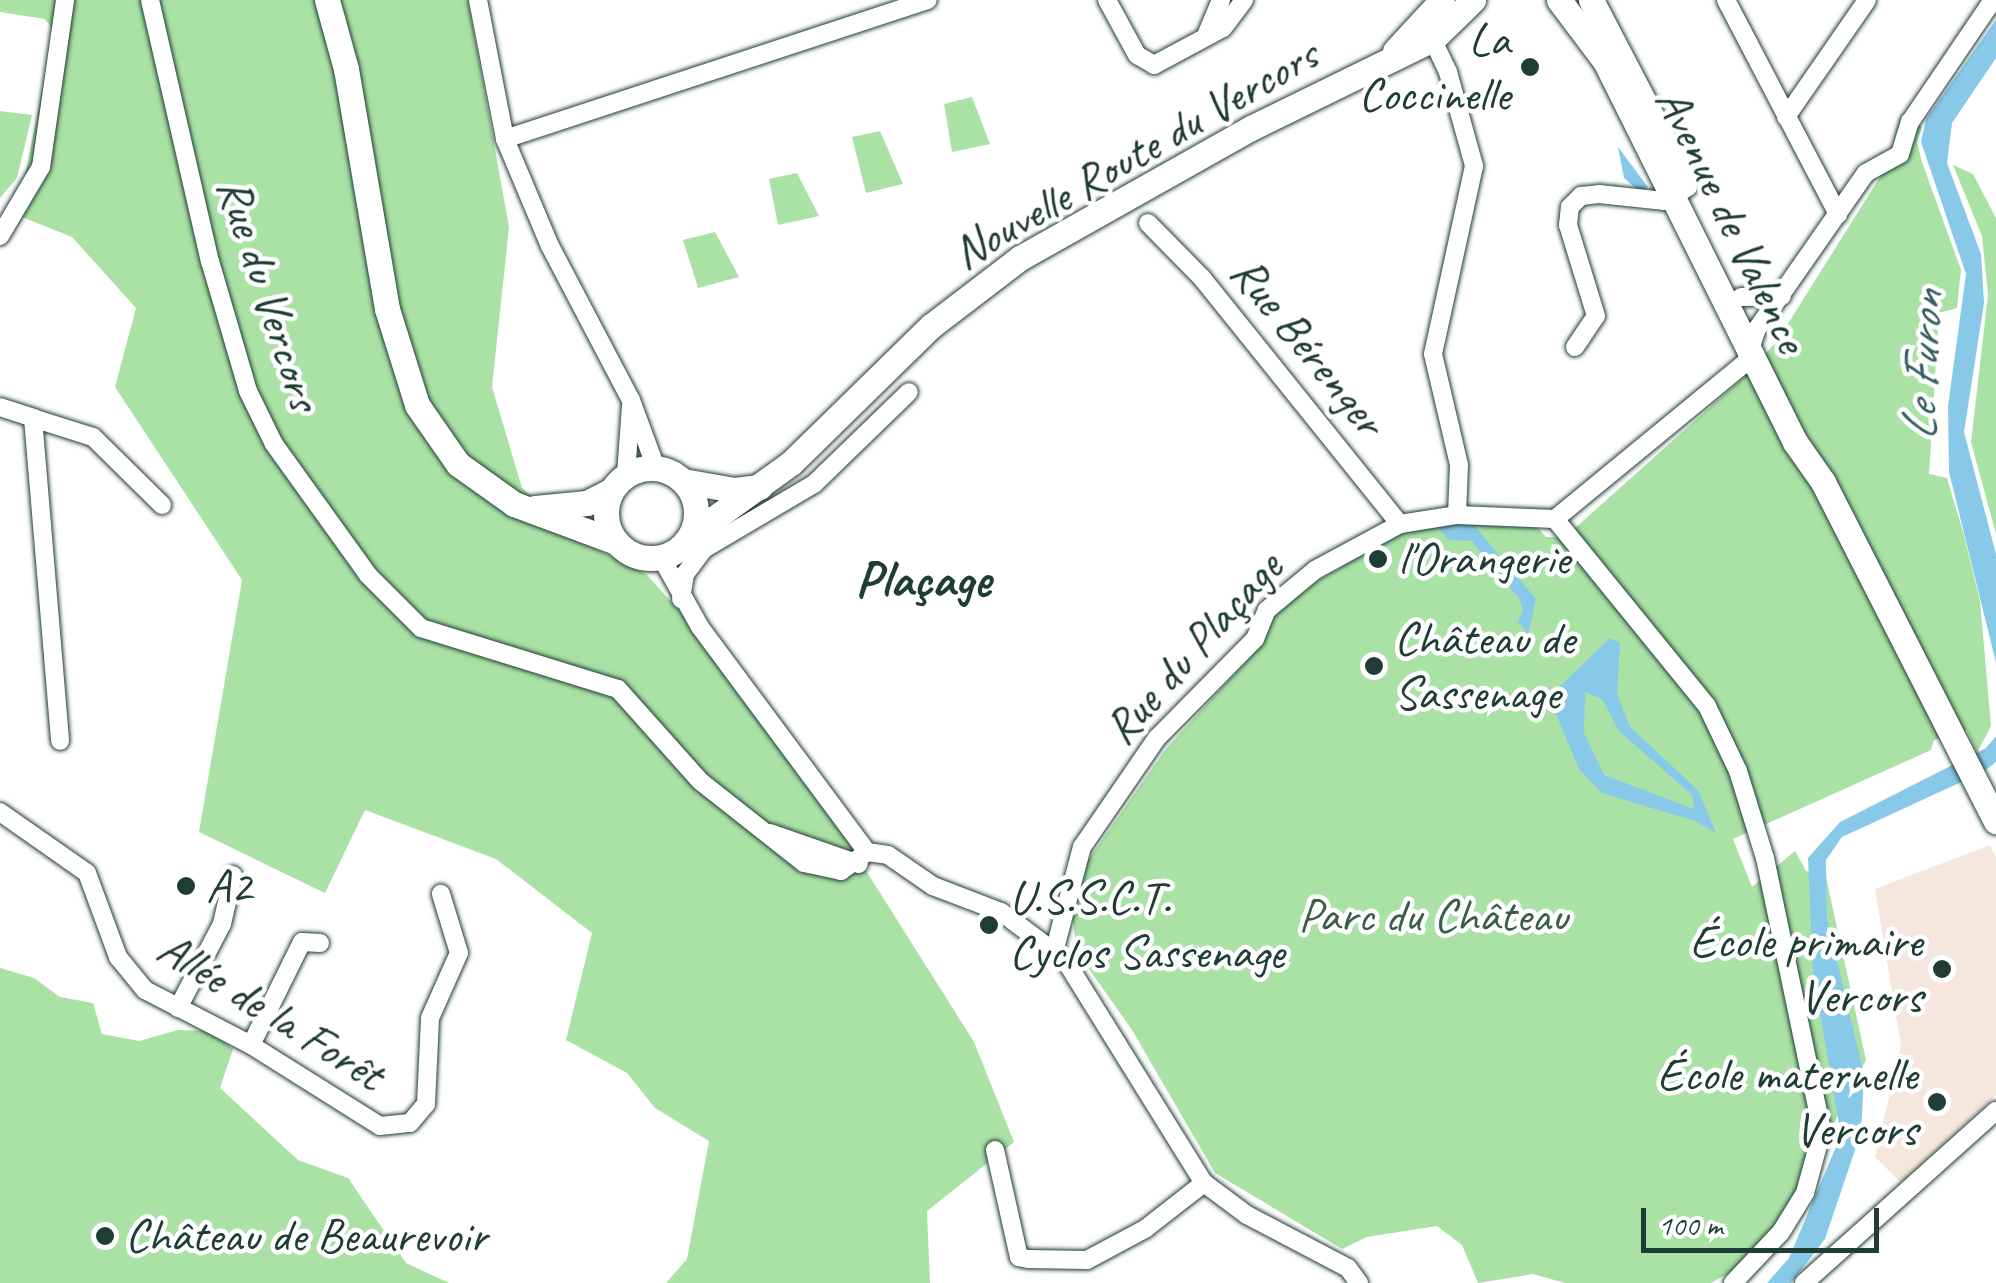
<!DOCTYPE html>
<meta charset="utf-8">
<style>
body{margin:0}
#map{position:relative;width:1996px;height:1283px;overflow:hidden;background:#fff;font-family:Caveat,sans-serif}
div>[style]{position:absolute}
.built>*{inset:0;background:#f5e7dd}
.green>*{inset:0;background:#aae1a5}
.water>*{inset:0;background:#88c8e9}
.roads{filter:drop-shadow(0 0 2px #1f3d34) drop-shadow(0 0 2px #1f3d34)}
.street>*{height:18px;margin:-9px;padding:0 9px;transform-origin:9px;border-radius:9px;background:#fff}
.secondary>*{height:25px;margin:-12.5px;padding:0 12.5px;transform-origin:12.5px;border-radius:12.5px;background:#fff}
.secondary>.ring{margin:-12.5px;padding:0;box-sizing:content-box;background:none;border:25px solid #fff;border-radius:50%}
.dots>*{width:28px;height:28px;translate:-50% -50%;box-sizing:border-box;border:5px solid #fff;border-radius:50%}
span{translate:-50% -50%;white-space:nowrap;text-align:center;line-height:1.15;-webkit-text-stroke:9px #fff;paint-order:stroke}
.poi-label{font-size:48px;color:#1f3d34}
.right{translate:-100% -50%;text-align:right}
.left{translate:0 -50%;text-align:left}
.street-label{font-size:48px;color:#1f3d34}
.park-label{font-size:48px;color:#3b5e4b}
.water-label{font-size:50px;color:#396061;font-style:italic}
.quarter-label{font-size:52px;color:#1f3d34;font-weight:700}
.scale{position:absolute;left:1641px;top:1208px;width:238px;height:45px;box-sizing:border-box;border:5px solid #1f3d34;border-top:0;padding-left:12px;font-size:30px;line-height:35px;white-space:nowrap;color:#1f3d34;-webkit-text-stroke:8px #fff;paint-order:stroke}
</style>
<div id="map">
<div class="built">
<div style="clip-path:polygon(1990px 845px,1996px 857px,1996px 1095px,1901px 1183px,1875px 1157px,1901px 1046px,1875px 889px)"></div>
</div>
<div class="green">
<div style="clip-path:polygon(0 0,468px 0,509px 227px,492px 387px,522px 488px,586px 544px,646px 574px,705px 639px,848px 842px,974px 1042px,1014px 1142px,927px 1211px,930px 1283px,666px 1283px,687px 1259px,709px 1141px,655px 1108px,627px 1073px,566px 1040px,592px 933px,496px 859px,365px 810px,325px 893px,199px 832px,242px 580px,115px 387px,136px 308px,72px 237px,17px 215px,54px 31px,45px 19px,0 12px)"></div>
<div style="clip-path:polygon(972px 97px,990px 144px,952px 152px,944px 104px)"></div>
<div style="clip-path:polygon(0 111px,32px 115px,17px 178px,0 198px)"></div>
<div style="clip-path:polygon(1900px 117px,1922px 127px,1917px 142px,1922px 162px,1961px 270px,1957px 308px,1939px 313px,1929px 474px,1947px 478px,1964px 535px,1980px 601px,1991px 726px,1977px 753px,1967px 730px,1934px 740px,1931px 750px,1733px 839px,1752px 887px,1795px 851px,1806px 871px,1826px 877px,1866px 1060px,1808px 1175px,1769px 1234px,1738px 1268px,1711px 1283px,1565px 1283px,1533px 1274px,1478px 1283px,1462px 1245px,1437px 1226px,1367px 1237px,1342px 1249px,1215px 1173px,1132px 1030px,1077px 952px,1070px 899px,1082px 869px,1166px 749px,1251px 656px,1277px 611px,1301px 591px,1400px 532px,1458px 522px,1534px 524px,1546px 537px,1565px 537px,1745px 376px,1777px 341px,1887px 166px)"></div>
<div style="clip-path:polygon(880px 131px,903px 184px,866px 193px,852px 137px)"></div>
<div style="clip-path:polygon(1953px 165px,1973px 174px,1996px 218px,1996px 534px,1971px 442px,1988px 295px,1982px 236px)"></div>
<div style="clip-path:polygon(797px 173px,819px 216px,778px 225px,769px 179px)"></div>
<div style="clip-path:polygon(715px 232px,739px 277px,698px 288px,683px 240px)"></div>
<div style="clip-path:polygon(0 968px,34px 978px,60px 997px,93px 1003px,102px 1034px,139px 1041px,178px 1030px,209px 1031px,233px 1049px,220px 1088px,298px 1160px,348px 1178px,406px 1263px,449px 1283px,0 1283px)"></div>
</div>
<div class="water">
<div style="clip-path:polygon(1996px 20px,1996px 58px,1952px 123px,1947px 163px,1981px 254px,1984px 303px,1964px 432px,1996px 554px,1996px 663px,1949px 472px,1948px 406px,1966px 274px,1921px 142px,1926px 119px)"></div>
<div style="clip-path:polygon(1618px 147px,1648px 187px,1641px 193px,1624px 178px)"></div>
<div style="clip-path:polygon(1458px 522px,1474px 525px,1499px 555px,1490px 566px,1472px 541px,1449px 540px,1437px 526px)"></div>
<div style="clip-path:polygon(1510px 568px,1536px 599px,1528px 634px,1518px 622px,1523px 610px,1518px 596px,1497px 575px)"></div>
<div style="clip-path:polygon(evenodd,1610px 638px,1620px 643px,1617px 694px,1630px 727px,1698px 790px,1716px 833px,1695px 821px,1602px 793px,1579px 769px,1556px 714px,1554px 692px,1610px 638px,1585px 692px,1602px 699px,1619px 731px,1692px 795px,1694px 809px,1604px 775px,1584px 733px,1585px 692px)"></div>
<div style="clip-path:polygon(1996px 736px,1996px 762px,1983px 772px,1842px 837px,1826px 860px,1827px 918px,1864px 1075px,1861px 1132px,1825px 1239px,1791px 1283px,1767px 1283px,1789px 1258px,1841px 1135px,1813px 971px,1808px 858px,1840px 822px,1986px 748px)"></div>
</div>
<div class="roads">
<div class="street">
<div style="left:150px;top:0;width:268px;rotate:77.1deg"></div>
<div style="left:210px;top:261px;width:135px;rotate:73.7deg"></div>
<div style="left:248px;top:391px;width:59px;rotate:63.9deg"></div>
<div style="left:274px;top:444px;width:161px;rotate:54.3deg"></div>
<div style="left:368px;top:575px;width:75px;rotate:45deg"></div>
<div style="left:421px;top:628px;width:206px;rotate:17.2deg"></div>
<div style="left:618px;top:689px;width:123px;rotate:48.3deg"></div>
<div style="left:700px;top:781px;width:132px;rotate:38.3deg"></div>
<div style="left:804px;top:863px;width:38px;rotate:12deg"></div>
<div style="left:841px;top:871px;width:32px;rotate:-36deg"></div>
<div style="left:478px;top:0;width:142px;rotate:79deg"></div>
<div style="left:505px;top:139px;width:116px;rotate:67.2deg"></div>
<div style="left:550px;top:246px;width:174px;rotate:62.3deg"></div>
<div style="left:631px;top:400px;width:72px;rotate:69.8deg"></div>
<div style="left:1107px;top:0;width:63px;rotate:61.4deg"></div>
<div style="left:1137px;top:55px;width:20px;rotate:30deg"></div>
<div style="left:1154px;top:65px;width:78px;rotate:-28.2deg"></div>
<div style="left:1223px;top:28px;width:35px;rotate:-53deg"></div>
<div style="left:1726px;top:0;width:242px;rotate:62.4deg"></div>
<div style="left:1428px;top:30px;width:47px;rotate:64.5deg"></div>
<div style="left:1448px;top:72px;width:98px;rotate:74.5deg"></div>
<div style="left:1474px;top:166px;width:192px;rotate:102.3deg"></div>
<div style="left:1433px;top:354px;width:114px;rotate:76.8deg"></div>
<div style="left:1459px;top:465px;width:50px;rotate:92.3deg"></div>
<div style="left:1207px;top:33px;width:36px;rotate:-67deg"></div>
<div style="left:1786px;top:117px;width:142px;rotate:-55.3deg"></div>
<div style="left:505px;top:139px;width:445px;rotate:-18.2deg"></div>
<div style="left:1148px;top:223px;width:77px;rotate:45.5deg"></div>
<div style="left:1202px;top:278px;width:316px;rotate:51.2deg"></div>
<div style="left:0;top:236px;width:80px;rotate:-59.3deg"></div>
<div style="left:41px;top:167px;width:169px;rotate:-81.8deg"></div>
<div style="left:1741px;top:297px;width:41px;rotate:-1.4deg"></div>
<div style="left:1575px;top:347px;width:37px;rotate:-56deg"></div>
<div style="left:1596px;top:316px;width:95px;rotate:-107.1deg"></div>
<div style="left:1568px;top:225px;width:18px;rotate:-84deg"></div>
<div style="left:1570px;top:207px;width:16px;rotate:-45deg"></div>
<div style="left:1581px;top:196px;width:18px;rotate:-6deg"></div>
<div style="left:1599px;top:194px;width:66px;rotate:6.1deg"></div>
<div style="left:1665px;top:201px;width:27px;rotate:-31deg"></div>
<div style="left:0;top:407px;width:35px;rotate:18deg"></div>
<div style="left:33px;top:418px;width:324px;rotate:85.2deg"></div>
<div style="left:33px;top:418px;width:63px;rotate:17.6deg"></div>
<div style="left:93px;top:437px;width:97px;rotate:44.6deg"></div>
<div style="left:626px;top:475px;width:69px;rotate:-85.9deg"></div>
<div style="left:1555px;top:519px;width:241px;rotate:50.9deg"></div>
<div style="left:1707px;top:706px;width:72px;rotate:64.5deg"></div>
<div style="left:1738px;top:771px;width:91px;rotate:72.8deg"></div>
<div style="left:1765px;top:858px;width:279px;rotate:78.2deg"></div>
<div style="left:1822px;top:1131px;width:64px;rotate:105.3deg"></div>
<div style="left:1805px;top:1193px;width:46px;rotate:121.6deg"></div>
<div style="left:1781px;top:1232px;width:70px;rotate:133.3deg"></div>
<div style="left:1555px;top:519px;width:247px;rotate:-39.4deg"></div>
<div style="left:1746px;top:362px;width:35px;rotate:-72deg"></div>
<div style="left:1757px;top:329px;width:190px;rotate:-55.1deg"></div>
<div style="left:1866px;top:173px;width:39px;rotate:-29deg"></div>
<div style="left:1900px;top:154px;width:34px;rotate:-73deg"></div>
<div style="left:1910px;top:122px;width:148px;rotate:-55.8deg"></div>
<div style="left:661px;top:557px;width:80px;rotate:60.9deg"></div>
<div style="left:700px;top:627px;width:280px;rotate:53.4deg"></div>
<div style="left:681px;top:599px;width:25px;rotate:-81deg"></div>
<div style="left:685px;top:574px;width:31px;rotate:-53deg"></div>
<div style="left:704px;top:549px;width:128px;rotate:-30.6deg"></div>
<div style="left:814px;top:484px;width:132px;rotate:-44.1deg"></div>
<div style="left:0;top:812px;width:106px;rotate:35deg"></div>
<div style="left:87px;top:873px;width:90px;rotate:69.7deg"></div>
<div style="left:118px;top:957px;width:43px;rotate:50.7deg"></div>
<div style="left:145px;top:990px;width:119px;rotate:27.4deg"></div>
<div style="left:251px;top:1045px;width:152px;rotate:32.1deg"></div>
<div style="left:380px;top:1126px;width:30px;rotate:-6deg"></div>
<div style="left:410px;top:1123px;width:25px;rotate:-50deg"></div>
<div style="left:426px;top:1104px;width:86px;rotate:-87.3deg"></div>
<div style="left:430px;top:1018px;width:71px;rotate:-66deg"></div>
<div style="left:459px;top:953px;width:62px;rotate:-107deg"></div>
<div style="left:770px;top:833px;width:94px;rotate:19.2deg"></div>
<div style="left:867px;top:852px;width:21px;rotate:8deg"></div>
<div style="left:888px;top:855px;width:55px;rotate:34.6deg"></div>
<div style="left:933px;top:886px;width:73px;rotate:20.9deg"></div>
<div style="left:1001px;top:912px;width:80px;rotate:36.9deg"></div>
<div style="left:1065px;top:960px;width:263px;rotate:58.1deg"></div>
<div style="left:1204px;top:1183px;width:54px;rotate:36.7deg"></div>
<div style="left:1247px;top:1215px;width:114px;rotate:27.7deg"></div>
<div style="left:1348px;top:1268px;width:19px;rotate:54deg"></div>
<div style="left:1054px;top:952px;width:109px;rotate:-75.1deg"></div>
<div style="left:1082px;top:847px;width:132px;rotate:-55.5deg"></div>
<div style="left:1157px;top:738px;width:139px;rotate:-45.3deg"></div>
<div style="left:1255px;top:639px;width:31px;rotate:-68deg"></div>
<div style="left:1267px;top:610px;width:62px;rotate:-39.8deg"></div>
<div style="left:1315px;top:570px;width:97px;rotate:-28.4deg"></div>
<div style="left:1400px;top:524px;width:58px;rotate:-9deg"></div>
<div style="left:1457px;top:515px;width:98px;rotate:2.3deg"></div>
<div style="left:178px;top:1008px;width:95px;rotate:-62.4deg"></div>
<div style="left:222px;top:924px;width:50px;rotate:-77.3deg"></div>
<div style="left:251px;top:1045px;width:115px;rotate:-63.7deg"></div>
<div style="left:302px;top:942px;width:18px;rotate:3deg"></div>
<div style="left:995px;top:1150px;width:110px;rotate:77.4deg"></div>
<div style="left:1019px;top:1257px;width:9px;rotate:13deg"></div>
<div style="left:1028px;top:1259px;width:59px;rotate:1deg"></div>
<div style="left:1087px;top:1260px;width:66px;rotate:-28.1deg"></div>
<div style="left:1145px;top:1229px;width:75px;rotate:-37.9deg"></div>
<div style="left:1804px;top:1283px;width:258px;rotate:-41.9deg"></div>
</div>
<div class="secondary">
<div style="left:327px;top:0;width:72px;rotate:74.6deg"></div>
<div style="left:346px;top:69px;width:243px;rotate:80.3deg"></div>
<div style="left:387px;top:309px;width:101px;rotate:72.6deg"></div>
<div style="left:417px;top:405px;width:72px;rotate:55.2deg"></div>
<div style="left:458px;top:464px;width:69px;rotate:35.5deg"></div>
<div style="left:514px;top:504px;width:109px;rotate:20.4deg"></div>
<div style="left:1559px;top:0;width:76px;rotate:53deg"></div>
<div style="left:1605px;top:61px;width:426px;rotate:63.5deg"></div>
<div style="left:1795px;top:442px;width:49px;rotate:55deg"></div>
<div style="left:1823px;top:482px;width:381px;rotate:63deg"></div>
<div style="left:1591px;top:0;width:199px;rotate:62.5deg"></div>
<div style="left:1395px;top:51px;width:69px;rotate:-47.3deg"></div>
<div class="ring" style="left:606px;top:468px;width:65px;height:65px"></div>
<div style="left:683px;top:481px;width:52px;rotate:10deg"></div>
<div style="left:734px;top:490px;width:26px;rotate:-7deg"></div>
<div style="left:535px;top:508px;width:52px;rotate:-5.5deg"></div>
<div style="left:587px;top:503px;width:27px;rotate:-27deg"></div>
<div style="left:691px;top:535px;width:123px;rotate:-35.8deg"></div>
<div style="left:791px;top:463px;width:196px;rotate:-44.4deg"></div>
<div style="left:931px;top:326px;width:112px;rotate:-37.4deg"></div>
<div style="left:1020px;top:258px;width:265px;rotate:-29.4deg"></div>
<div style="left:1251px;top:128px;width:203px;rotate:-26.1deg"></div>
<div style="left:1433px;top:39px;width:56px;rotate:-44.3deg"></div>
</div>
</div>
<div class="dots">
<div style="left:1530px;top:67px;background:#1f3d34"></div>
<div style="left:1378px;top:559px;background:#1f3d34"></div>
<div style="left:1374px;top:666px;background:#1f3d34"></div>
<div style="left:186px;top:886px;background:#1f3d34"></div>
<div style="left:989px;top:925px;background:#1f3d34"></div>
<div style="left:1942px;top:969px;background:#1f3d34"></div>
<div style="left:1937px;top:1102px;background:#1f3d34"></div>
<div style="left:105px;top:1236px;background:#1f3d34"></div>
</div>
<div class="poi-label">
<span class="right" style="left:1510px;top:67px">La<br>Coccinelle</span>
<span class="left" style="left:1398px;top:559px">l'Orangerie</span>
<span class="left" style="left:1394px;top:666px">Château de<br>Sassenage</span>
<span class="left" style="left:206px;top:886px">A2</span>
<span class="left" style="left:1009px;top:925px">U.S.S.C.T.<br>Cyclos Sassenage</span>
<span class="right" style="left:1922px;top:969px">École primaire<br>Vercors</span>
<span class="right" style="left:1917px;top:1102px">École maternelle<br>Vercors</span>
<span class="left" style="left:125px;top:1236px">Château de Beaurevoir</span>
</div>
<div class="street-label">
<span style="left:1135px;top:154px;rotate:-30deg">Nouvelle Route du Vercors</span>
<span style="left:1732px;top:220px;rotate:64deg">Avenue de Valence</span>
<span style="left:269px;top:294px;rotate:72deg">Rue du Vercors</span>
<span style="left:1308px;top:346px;rotate:51deg">Rue Bérenger</span>
<span style="left:1193px;top:648px;rotate:-48deg">Rue du Plaçage</span>
<span style="left:271px;top:1011px;rotate:32deg">Allée de la Forêt</span>
</div>
<div class="park-label">
<span style="left:1433px;top:916px">Parc du Château</span>
</div>
<div class="water-label">
<span style="left:1922px;top:366px;rotate:-87deg">Le Furon</span>
</div>
<div class="quarter-label">
<span style="left:923px;top:580px">Plaçage</span>
</div>
<div class="scale">100 m</div>
</div>
